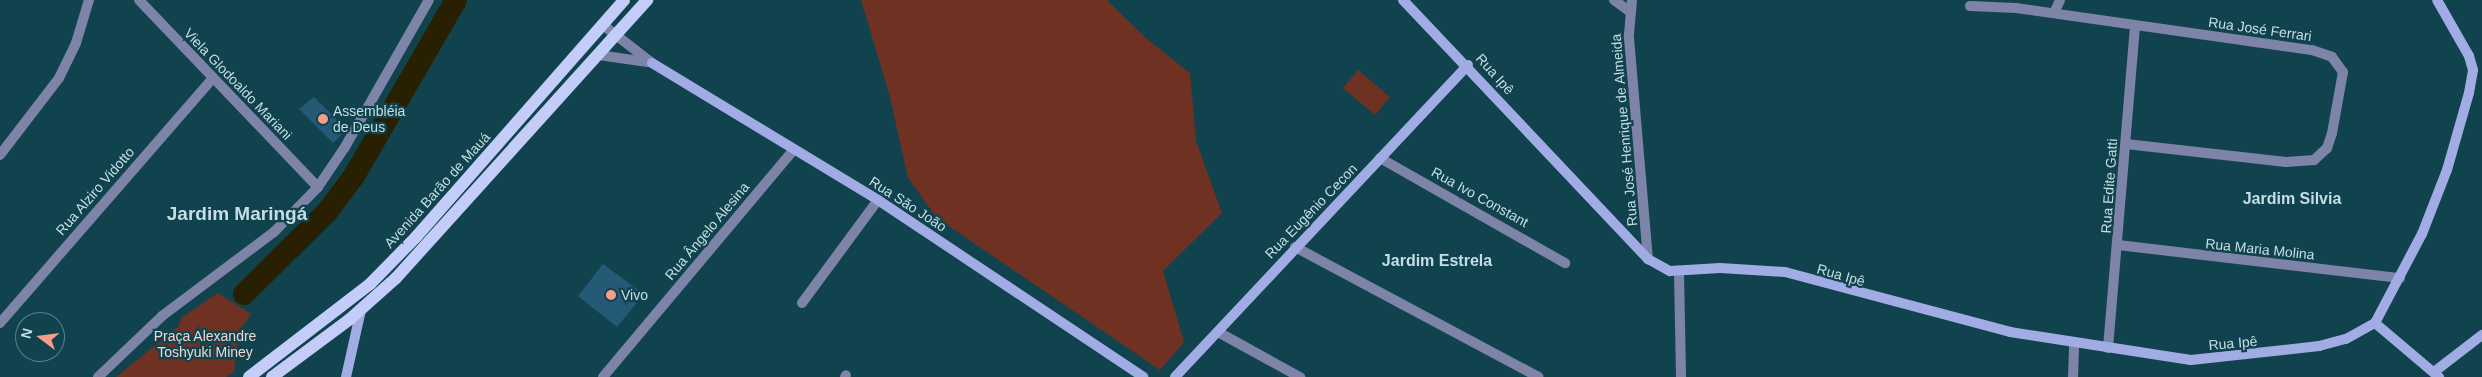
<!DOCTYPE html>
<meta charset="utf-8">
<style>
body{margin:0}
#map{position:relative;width:2482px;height:377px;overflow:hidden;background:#10434e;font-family:Helvetica,sans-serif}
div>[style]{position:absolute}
.green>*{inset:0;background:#6f3222}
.river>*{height:22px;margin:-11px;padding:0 11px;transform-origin:11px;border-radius:11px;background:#282001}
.building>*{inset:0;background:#255a76}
.street>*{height:10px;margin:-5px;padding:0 5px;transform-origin:5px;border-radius:5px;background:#7d84a7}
.secondary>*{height:10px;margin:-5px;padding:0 5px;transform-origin:5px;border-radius:5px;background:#a1ace4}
.primary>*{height:12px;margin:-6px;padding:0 6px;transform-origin:6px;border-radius:6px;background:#c4cdf9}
.dots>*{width:14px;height:14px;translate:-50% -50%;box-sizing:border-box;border:2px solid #10434e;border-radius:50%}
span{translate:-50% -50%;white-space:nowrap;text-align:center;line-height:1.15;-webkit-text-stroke:4.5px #10434e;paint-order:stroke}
.street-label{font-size:14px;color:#c5dee4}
.poi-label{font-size:14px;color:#c5dee4}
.left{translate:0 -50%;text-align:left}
.park-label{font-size:14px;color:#efd6cf}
.quarter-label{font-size:16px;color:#c5dee4;font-weight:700}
.district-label{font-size:19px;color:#c5dee4;font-weight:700}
.north{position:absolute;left:15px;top:312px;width:50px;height:50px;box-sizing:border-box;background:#10434e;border:1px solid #58818a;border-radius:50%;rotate:285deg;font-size:14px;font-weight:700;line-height:20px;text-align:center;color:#c5dee4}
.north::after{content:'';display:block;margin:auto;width:18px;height:22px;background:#f49e87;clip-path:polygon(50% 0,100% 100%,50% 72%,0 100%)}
</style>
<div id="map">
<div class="green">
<div style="clip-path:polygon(861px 0,1107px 0,1147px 39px,1190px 73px,1196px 141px,1222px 213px,1163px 271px,1184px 342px,1160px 370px,937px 218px,908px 178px,890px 97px)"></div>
<div style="clip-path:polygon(1358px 70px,1390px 97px,1375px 115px,1343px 88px)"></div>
<div style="clip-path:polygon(218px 293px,251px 314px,239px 331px,234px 372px,226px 377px,116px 377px,179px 326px,181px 318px)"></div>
</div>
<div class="river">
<div style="left:244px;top:294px;width:117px;rotate:-44.7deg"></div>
<div style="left:327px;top:212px;width:45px;rotate:-53.1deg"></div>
<div style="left:354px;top:176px;width:203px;rotate:-59.9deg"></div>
</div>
<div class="building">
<div style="clip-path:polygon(314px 97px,347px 130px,333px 143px,299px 109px)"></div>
<div style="clip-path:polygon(603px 264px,644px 294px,617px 327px,578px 296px)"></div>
</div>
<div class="street">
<div style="left:139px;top:0;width:259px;rotate:46.3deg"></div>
<div style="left:1614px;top:0;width:19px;rotate:36deg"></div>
<div style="left:1632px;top:0;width:38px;rotate:95deg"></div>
<div style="left:1629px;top:38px;width:222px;rotate:85.1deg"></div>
<div style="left:1970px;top:6px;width:46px;rotate:2.5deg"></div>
<div style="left:2016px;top:8px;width:299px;rotate:8.1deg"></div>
<div style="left:2312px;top:50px;width:21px;rotate:19deg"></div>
<div style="left:2332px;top:57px;width:19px;rotate:54deg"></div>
<div style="left:2343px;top:72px;width:62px;rotate:100.2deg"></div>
<div style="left:2332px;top:133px;width:16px;rotate:108deg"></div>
<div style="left:2327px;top:148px;width:18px;rotate:137deg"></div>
<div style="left:2314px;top:160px;width:28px;rotate:176deg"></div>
<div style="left:2286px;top:162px;width:161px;rotate:-173.6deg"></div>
<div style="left:2054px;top:13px;width:14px;rotate:-65deg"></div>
<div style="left:603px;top:25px;width:62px;rotate:37.8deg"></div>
<div style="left:599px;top:55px;width:49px;rotate:8.3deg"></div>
<div style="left:0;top:155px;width:97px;rotate:-52.5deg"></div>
<div style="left:59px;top:78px;width:39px;rotate:-64deg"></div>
<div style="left:76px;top:43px;width:45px;rotate:-73.2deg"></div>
<div style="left:1380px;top:158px;width:213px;rotate:29.6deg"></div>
<div style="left:2118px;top:245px;width:284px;rotate:6.7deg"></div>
<div style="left:1295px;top:247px;width:276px;rotate:28.1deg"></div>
<div style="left:1679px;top:272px;width:105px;rotate:88.9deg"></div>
<div style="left:802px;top:303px;width:128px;rotate:-53.6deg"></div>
<div style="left:0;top:323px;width:323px;rotate:-49deg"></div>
<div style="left:1218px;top:332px;width:94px;rotate:28.8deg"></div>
<div style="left:2108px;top:348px;width:323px;rotate:-85.2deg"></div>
<div style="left:98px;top:377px;width:88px;rotate:-43.6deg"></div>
<div style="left:162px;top:316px;width:140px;rotate:-36.9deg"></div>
<div style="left:274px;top:232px;width:63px;rotate:-45.6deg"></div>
<div style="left:318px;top:187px;width:48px;rotate:-56deg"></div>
<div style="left:345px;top:147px;width:169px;rotate:-60.3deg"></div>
<div style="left:603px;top:377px;width:297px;rotate:-50deg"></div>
<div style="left:845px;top:377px;width:2px;rotate:-63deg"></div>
<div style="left:2073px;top:377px;width:35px;rotate:-88deg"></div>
</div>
<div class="secondary">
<div style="left:1403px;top:0;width:357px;rotate:46.6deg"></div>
<div style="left:1648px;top:259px;width:25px;rotate:29deg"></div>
<div style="left:1670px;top:271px;width:50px;rotate:-3.4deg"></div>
<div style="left:1720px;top:268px;width:65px;rotate:3.5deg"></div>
<div style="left:1785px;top:272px;width:233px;rotate:14.9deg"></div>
<div style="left:2010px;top:332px;width:183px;rotate:8.8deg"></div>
<div style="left:2191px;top:360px;width:129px;rotate:-6.2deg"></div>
<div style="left:2319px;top:346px;width:28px;rotate:-15deg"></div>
<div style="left:2346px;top:339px;width:33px;rotate:-29deg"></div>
<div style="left:2375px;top:323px;width:101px;rotate:-62.2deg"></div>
<div style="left:2422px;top:234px;width:69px;rotate:-68.7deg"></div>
<div style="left:2447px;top:170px;width:80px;rotate:-74.1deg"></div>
<div style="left:2469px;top:93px;width:23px;rotate:-80deg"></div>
<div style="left:2473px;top:70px;width:15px;rotate:-106deg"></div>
<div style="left:2469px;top:56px;width:64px;rotate:-119.7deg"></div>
<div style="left:652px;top:63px;width:264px;rotate:31.2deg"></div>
<div style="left:878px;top:200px;width:319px;rotate:33.7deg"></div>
<div style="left:2375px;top:323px;width:84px;rotate:40.2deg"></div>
<div style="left:2434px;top:372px;width:61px;rotate:-37.6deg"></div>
<div style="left:346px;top:377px;width:69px;rotate:-77.4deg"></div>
<div style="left:1175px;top:377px;width:428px;rotate:-46.8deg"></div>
</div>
<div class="primary">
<div style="left:249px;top:377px;width:153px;rotate:-37.5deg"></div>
<div style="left:370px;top:284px;width:66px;rotate:-45.6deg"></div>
<div style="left:416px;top:237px;width:315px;rotate:-48.7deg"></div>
<div style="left:272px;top:377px;width:97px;rotate:-36.6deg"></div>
<div style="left:350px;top:319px;width:62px;rotate:-41.7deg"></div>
<div style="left:396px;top:278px;width:375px;rotate:-47.9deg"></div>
</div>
<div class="dots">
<div style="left:323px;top:119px;background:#f49e87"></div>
<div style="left:611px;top:295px;background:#f49e87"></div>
</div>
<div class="street-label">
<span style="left:2260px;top:29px;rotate:8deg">Rua José Ferrari</span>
<span style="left:1495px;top:74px;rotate:48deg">Rua Ipê</span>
<span style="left:238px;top:84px;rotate:46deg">Viela Glodoaldo Mariani</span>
<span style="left:1624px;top:130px;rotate:-95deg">Rua José Henrique de Almeida</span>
<span style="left:2109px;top:186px;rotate:-86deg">Rua Edite Gatti</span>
<span style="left:437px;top:190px;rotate:-48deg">Avenida Barão de Mauá</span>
<span style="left:95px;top:191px;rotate:-49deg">Rua Alziro Vidotto</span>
<span style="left:1480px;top:197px;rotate:29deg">Rua Ivo Constant</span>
<span style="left:908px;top:204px;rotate:33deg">Rua São João</span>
<span style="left:1311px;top:211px;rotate:-46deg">Rua Eugênio Cecon</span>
<span style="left:707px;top:231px;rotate:-50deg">Rua Ângelo Alesina</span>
<span style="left:2260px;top:249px;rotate:6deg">Rua Maria Molina</span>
<span style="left:1841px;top:275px;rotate:16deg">Rua Ipê</span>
<span style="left:2233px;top:343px;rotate:-5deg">Rua Ipê</span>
</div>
<div class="poi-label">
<span class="left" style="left:333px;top:119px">Assembléia<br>de Deus</span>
<span class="left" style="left:621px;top:295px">Vivo</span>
</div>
<div class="park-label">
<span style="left:205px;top:344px">Praça Alexandre<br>Toshyuki Miney</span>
</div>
<div class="quarter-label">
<span style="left:2292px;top:199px">Jardim Silvia</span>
<span style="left:1437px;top:261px">Jardim Estrela</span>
</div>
<div class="district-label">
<span style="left:237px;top:214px">Jardim Maringá</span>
</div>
<div class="north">N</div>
</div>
